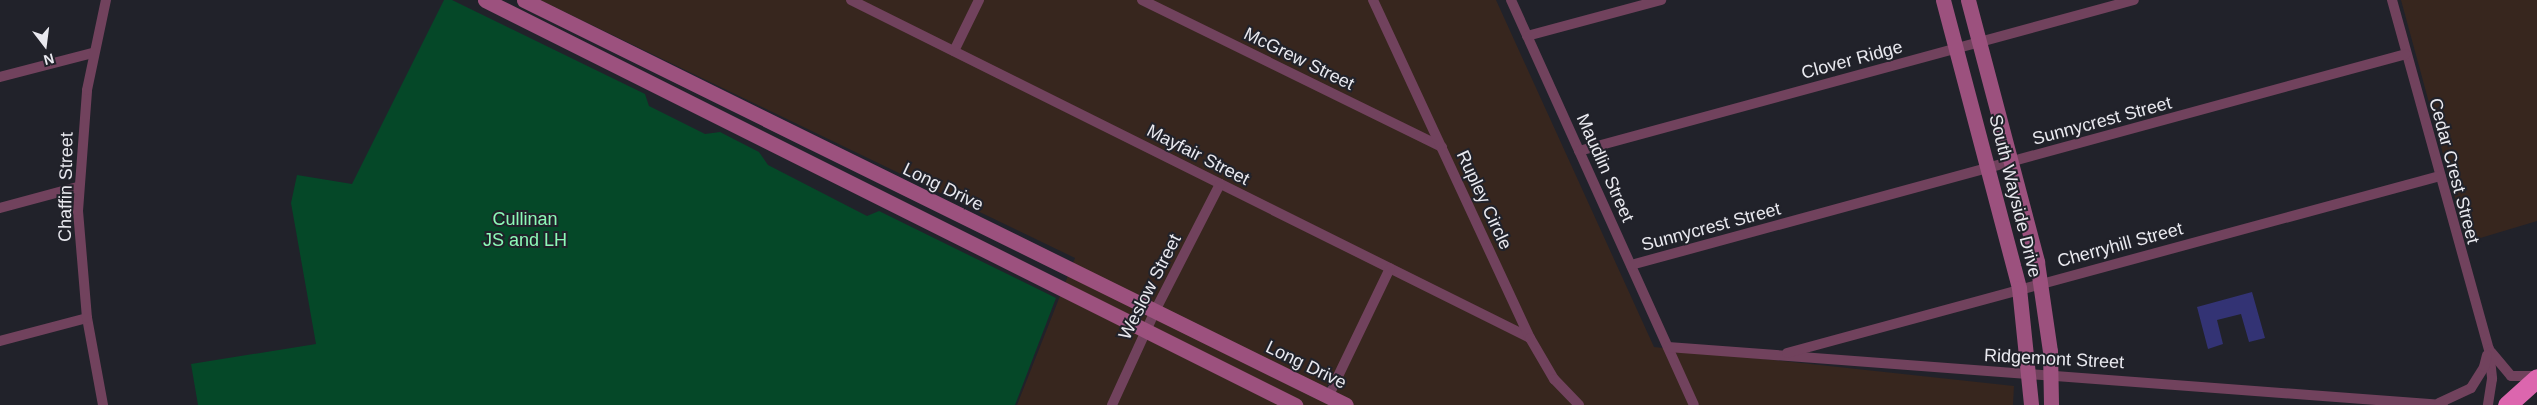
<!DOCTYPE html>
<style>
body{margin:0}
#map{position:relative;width:2537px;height:405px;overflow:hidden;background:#21222a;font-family:Arial,sans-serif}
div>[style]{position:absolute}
.industrial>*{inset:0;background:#37261e}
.green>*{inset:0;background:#054828}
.building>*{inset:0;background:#333374}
.street>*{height:10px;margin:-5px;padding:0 5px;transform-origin:5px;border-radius:5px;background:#71425d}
.secondary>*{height:15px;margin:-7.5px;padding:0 7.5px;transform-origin:7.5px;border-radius:7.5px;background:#9c517e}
.highway>*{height:19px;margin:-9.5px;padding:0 9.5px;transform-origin:9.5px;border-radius:9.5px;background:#dc66ae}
span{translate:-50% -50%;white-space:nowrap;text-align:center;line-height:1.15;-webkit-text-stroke:4px #21222a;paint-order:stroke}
.street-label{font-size:18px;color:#e9e9ef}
.park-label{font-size:18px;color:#8dfab8}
.north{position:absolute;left:20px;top:20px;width:50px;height:50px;-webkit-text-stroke:4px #21222a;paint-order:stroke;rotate:165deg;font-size:14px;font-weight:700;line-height:20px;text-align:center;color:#e9e9ef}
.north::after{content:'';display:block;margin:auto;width:18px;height:22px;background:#e9e9ef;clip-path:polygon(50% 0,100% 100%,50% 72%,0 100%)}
</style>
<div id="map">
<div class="industrial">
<div style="clip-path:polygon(540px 0,1496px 0,1654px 347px,2014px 386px,2013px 405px,1017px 405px,1075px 258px)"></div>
<div style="clip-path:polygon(2401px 0,2537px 0,2537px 221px,2467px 242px)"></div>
</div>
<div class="green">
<div style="clip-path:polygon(444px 0,452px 0,645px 94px,649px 106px,705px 134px,720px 132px,759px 152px,768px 165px,867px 216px,879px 211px,1056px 298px,1015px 405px,198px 405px,191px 364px,316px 344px,291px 203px,297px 175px,352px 184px)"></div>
</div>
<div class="building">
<div style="clip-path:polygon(2252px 292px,2265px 338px,2249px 342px,2241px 314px,2217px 320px,2223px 344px,2208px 349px,2197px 307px)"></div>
</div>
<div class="street">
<div style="left:851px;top:0;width:758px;rotate:26.46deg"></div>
<div style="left:1142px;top:0;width:334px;rotate:26.1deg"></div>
<div style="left:1373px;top:0;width:373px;rotate:65.1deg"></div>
<div style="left:1530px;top:338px;width:48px;rotate:59.7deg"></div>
<div style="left:1554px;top:379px;width:36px;rotate:46deg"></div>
<div style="left:1511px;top:0;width:444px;rotate:65.7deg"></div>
<div style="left:2392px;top:0;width:362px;rotate:74.5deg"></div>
<div style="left:2489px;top:349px;width:30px;rotate:84deg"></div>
<div style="left:2492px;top:379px;width:26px;rotate:99deg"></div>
<div style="left:1527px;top:36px;width:139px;rotate:-15deg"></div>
<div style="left:954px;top:51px;width:57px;rotate:-63.9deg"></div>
<div style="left:0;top:77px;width:95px;rotate:-14.6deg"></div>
<div style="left:1579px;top:151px;width:575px;rotate:-15.22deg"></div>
<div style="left:0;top:208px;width:81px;rotate:-15.1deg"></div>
<div style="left:1631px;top:265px;width:803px;rotate:-15.23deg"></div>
<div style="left:0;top:341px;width:90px;rotate:-14.8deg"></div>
<div style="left:1668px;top:347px;width:777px;rotate:4.28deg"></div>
<div style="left:2491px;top:352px;width:31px;rotate:50deg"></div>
<div style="left:2511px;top:376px;width:26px"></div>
<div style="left:1787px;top:353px;width:677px;rotate:-15.17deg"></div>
<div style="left:1328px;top:397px;width:143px;rotate:-64.3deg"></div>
<div style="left:2439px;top:403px;width:35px;rotate:-25deg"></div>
<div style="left:2471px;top:388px;width:25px;rotate:-58deg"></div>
<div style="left:2484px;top:367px;width:12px;rotate:-76deg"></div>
<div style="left:103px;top:405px;width:88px;rotate:-100.4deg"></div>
<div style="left:87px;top:318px;width:107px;rotate:-94.8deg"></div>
<div style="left:78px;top:211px;width:121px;rotate:-85.7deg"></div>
<div style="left:87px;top:90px;width:92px;rotate:-78.1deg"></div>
<div style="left:1112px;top:405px;width:103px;rotate:-65.4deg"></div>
<div style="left:1155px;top:311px;width:143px;rotate:-62.9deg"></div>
</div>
<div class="secondary">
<div style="left:485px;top:0;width:906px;rotate:26.57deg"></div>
<div style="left:524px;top:0;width:916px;rotate:26.23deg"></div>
<div style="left:1943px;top:0;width:298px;rotate:75.2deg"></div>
<div style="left:2019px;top:288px;width:118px;rotate:84.1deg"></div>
<div style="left:1968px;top:0;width:271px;rotate:75.2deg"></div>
<div style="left:2037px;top:262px;width:90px;rotate:81.7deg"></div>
<div style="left:2050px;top:351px;width:54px;rotate:88.9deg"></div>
</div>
<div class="highway">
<div style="left:2507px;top:405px;width:40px;rotate:-42deg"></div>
</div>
<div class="street-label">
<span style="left:1299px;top:59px;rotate:26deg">McGrew Street</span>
<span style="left:1852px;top:60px;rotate:-15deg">Clover Ridge</span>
<span style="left:2102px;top:121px;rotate:-15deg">Sunnycrest Street</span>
<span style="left:1198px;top:155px;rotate:27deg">Mayfair Street</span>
<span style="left:1605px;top:168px;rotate:66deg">Maudlin Street</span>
<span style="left:2454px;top:171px;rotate:75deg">Cedar Crest Street</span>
<span style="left:66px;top:187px;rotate:-89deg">Chaffin Street</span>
<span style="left:943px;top:187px;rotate:26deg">Long Drive</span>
<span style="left:2015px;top:196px;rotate:76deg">South Wayside Drive</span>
<span style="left:1484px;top:200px;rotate:65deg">Rupley Circle</span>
<span style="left:1711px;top:227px;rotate:-15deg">Sunnycrest Street</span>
<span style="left:2120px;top:245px;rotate:-15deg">Cherryhill Street</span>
<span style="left:1150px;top:287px;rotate:-63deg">Weslow Street</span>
<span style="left:2054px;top:359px;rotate:3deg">Ridgemont Street</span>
<span style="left:1306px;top:365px;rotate:26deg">Long Drive</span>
</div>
<div class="park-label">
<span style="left:525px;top:230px">Cullinan<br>JS and LH</span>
</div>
<div class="north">N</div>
</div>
